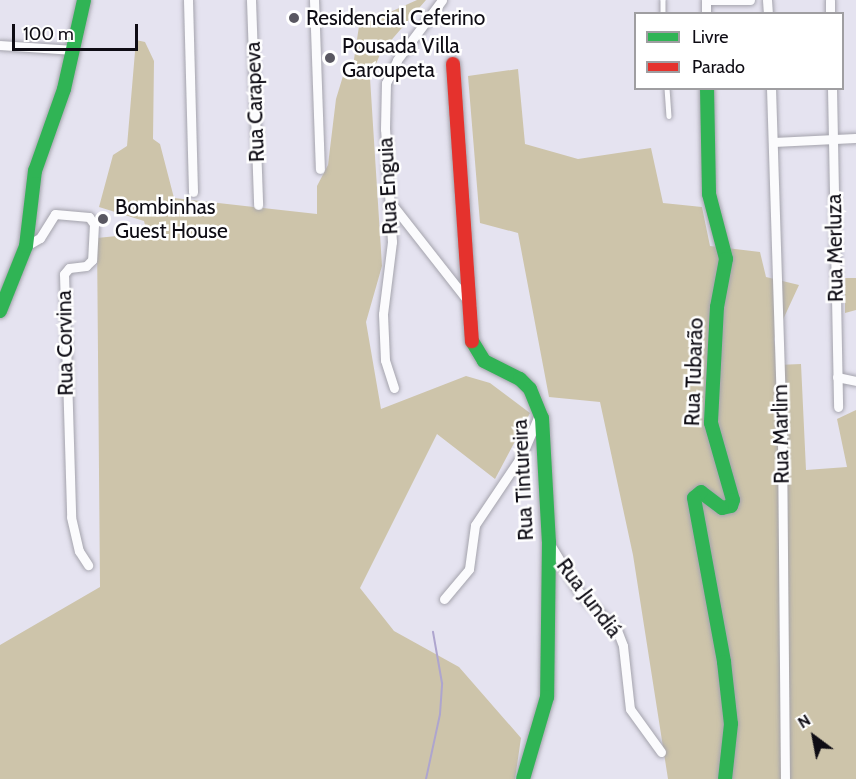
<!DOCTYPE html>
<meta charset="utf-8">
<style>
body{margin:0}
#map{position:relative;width:856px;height:779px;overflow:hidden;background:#e5e3f0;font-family:Cabin,sans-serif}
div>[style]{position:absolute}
.forest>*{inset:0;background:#cdc4aa}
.stream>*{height:2px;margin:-1px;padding:0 1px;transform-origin:1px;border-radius:1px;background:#aea5ce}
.roads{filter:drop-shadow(0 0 2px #a4a3ac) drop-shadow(0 0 2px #a4a3ac)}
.lane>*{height:4.5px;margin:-2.25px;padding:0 2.25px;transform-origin:2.25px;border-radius:2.25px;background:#fbfbfd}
.street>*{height:9px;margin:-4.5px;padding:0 4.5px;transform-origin:4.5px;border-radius:4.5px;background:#fbfbfd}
.fast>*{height:14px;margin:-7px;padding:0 7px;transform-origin:7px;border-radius:7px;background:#30b455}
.jam>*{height:14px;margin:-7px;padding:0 7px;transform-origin:7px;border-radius:7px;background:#e5322d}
.dots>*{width:16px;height:16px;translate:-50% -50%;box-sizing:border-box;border:3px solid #fff;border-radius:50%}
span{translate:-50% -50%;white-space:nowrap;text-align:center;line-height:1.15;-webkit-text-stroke:5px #fff;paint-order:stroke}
.poi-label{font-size:21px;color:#0e0c14}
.left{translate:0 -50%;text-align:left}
.street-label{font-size:21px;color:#0e0c14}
.legend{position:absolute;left:634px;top:12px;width:210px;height:78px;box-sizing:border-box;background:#fff;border:2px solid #9f9ea1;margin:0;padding:8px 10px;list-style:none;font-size:18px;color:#0e0c14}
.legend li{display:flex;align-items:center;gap:12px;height:30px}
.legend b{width:30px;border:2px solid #9f9ea1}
.north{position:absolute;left:784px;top:707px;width:60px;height:60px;-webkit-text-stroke:4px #fff;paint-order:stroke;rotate:328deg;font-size:16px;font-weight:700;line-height:24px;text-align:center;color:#0e0c14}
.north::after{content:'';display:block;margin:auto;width:21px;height:27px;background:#0e0c14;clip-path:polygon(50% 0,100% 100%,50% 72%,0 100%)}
.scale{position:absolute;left:12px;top:24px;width:126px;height:27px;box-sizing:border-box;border:3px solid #0e0c14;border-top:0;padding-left:8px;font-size:18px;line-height:21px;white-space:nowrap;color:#0e0c14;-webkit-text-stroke:4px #fff;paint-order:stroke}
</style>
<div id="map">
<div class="forest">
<div style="clip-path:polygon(417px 0,426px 0,381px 52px,370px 78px,382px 266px,366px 322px,381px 409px,466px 376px,490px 383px,530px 413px,495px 479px,437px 434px,360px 588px,394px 631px,459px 667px,521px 738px,515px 779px,0 779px,0 645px,100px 587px,97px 238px,147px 233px,144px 221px,99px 207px,113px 155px,127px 146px,136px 40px,145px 42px,154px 61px,153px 139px,160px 144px,174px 198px,317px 214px,317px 186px,328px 165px,336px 99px,343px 76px,353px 66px,359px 26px)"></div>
<div style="clip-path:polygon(518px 69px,525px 144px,578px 159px,651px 148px,663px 203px,702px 207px,710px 246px,760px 252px,766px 277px,799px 285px,774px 339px,777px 365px,801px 364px,806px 470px,847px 467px,837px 419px,856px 410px,856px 779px,668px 779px,633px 555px,600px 402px,549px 397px,518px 233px,480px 223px,468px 76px)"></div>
<div style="clip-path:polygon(845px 278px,856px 278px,856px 310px,845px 313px)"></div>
</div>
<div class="stream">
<div style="left:426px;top:779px;width:66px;rotate:-77.8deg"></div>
<div style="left:440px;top:714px;width:31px;rotate:-86deg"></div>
<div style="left:442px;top:683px;width:52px;rotate:-100deg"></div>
</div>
<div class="roads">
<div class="lane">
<div style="left:663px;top:0;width:14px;rotate:90deg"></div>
<div style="left:667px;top:88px;width:28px;rotate:86deg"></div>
</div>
<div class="street">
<div style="left:188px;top:0;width:192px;rotate:88.5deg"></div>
<div style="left:251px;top:0;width:205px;rotate:88deg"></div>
<div style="left:314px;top:0;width:169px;rotate:88deg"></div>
<div style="left:706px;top:0;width:44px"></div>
<div style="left:706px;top:0;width:14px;rotate:90deg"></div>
<div style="left:767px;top:0;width:14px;rotate:86deg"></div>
<div style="left:830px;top:0;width:14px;rotate:90deg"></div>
<div style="left:0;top:45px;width:73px;rotate:3.9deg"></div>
<div style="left:771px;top:88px;width:350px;rotate:88.2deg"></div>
<div style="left:782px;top:438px;width:341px;rotate:89.5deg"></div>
<div style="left:832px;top:88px;width:319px;rotate:88.9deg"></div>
<div style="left:773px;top:142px;width:83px;rotate:-2.8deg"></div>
<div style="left:391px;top:203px;width:130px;rotate:51.9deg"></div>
<div style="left:26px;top:246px;width:16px;rotate:-30deg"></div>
<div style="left:40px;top:238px;width:28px;rotate:-58deg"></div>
<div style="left:55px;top:214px;width:34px;rotate:5deg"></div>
<div style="left:89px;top:217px;width:9px;rotate:54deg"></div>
<div style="left:94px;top:224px;width:36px;rotate:93deg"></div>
<div style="left:92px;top:260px;width:8px;rotate:135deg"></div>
<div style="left:86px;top:266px;width:17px;rotate:173deg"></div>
<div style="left:69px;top:268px;width:8px;rotate:130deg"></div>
<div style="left:64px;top:274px;width:243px;rotate:88.3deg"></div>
<div style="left:71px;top:517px;width:35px;rotate:77deg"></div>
<div style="left:79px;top:551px;width:17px;rotate:57deg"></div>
<div style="left:837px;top:377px;width:19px;rotate:12deg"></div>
<div style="left:394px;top:388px;width:29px;rotate:-108deg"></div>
<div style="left:385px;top:360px;width:46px;rotate:-92.5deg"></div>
<div style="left:383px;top:314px;width:73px;rotate:-82.9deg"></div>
<div style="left:392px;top:242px;width:113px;rotate:-93.5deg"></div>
<div style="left:385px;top:129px;width:46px;rotate:-88.8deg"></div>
<div style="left:386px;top:83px;width:25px;rotate:-64deg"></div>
<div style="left:397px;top:60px;width:75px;rotate:-53.1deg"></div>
<div style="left:550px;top:544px;width:56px;rotate:58.9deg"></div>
<div style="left:579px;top:592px;width:54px;rotate:45deg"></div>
<div style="left:617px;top:630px;width:17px;rotate:69deg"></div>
<div style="left:623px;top:646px;width:63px;rotate:83.7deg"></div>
<div style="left:630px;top:709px;width:53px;rotate:54.2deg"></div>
<div style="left:444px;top:599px;width:39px;rotate:-50deg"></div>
<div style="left:469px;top:569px;width:44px;rotate:-82.2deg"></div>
<div style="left:475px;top:525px;width:84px;rotate:-56.1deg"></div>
<div style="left:522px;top:455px;width:43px;rotate:-67deg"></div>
</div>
<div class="fast">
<div style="left:707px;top:88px;width:106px;rotate:88.9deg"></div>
<div style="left:709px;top:194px;width:67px;rotate:75.3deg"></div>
<div style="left:726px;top:259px;width:49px;rotate:100.6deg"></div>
<div style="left:717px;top:307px;width:116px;rotate:93deg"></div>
<div style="left:711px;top:423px;width:80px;rotate:74.1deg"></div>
<div style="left:733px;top:500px;width:6px;rotate:108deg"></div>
<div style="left:731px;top:506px;width:9px;rotate:167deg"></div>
<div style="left:722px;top:508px;width:26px;rotate:-143deg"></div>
<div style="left:701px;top:492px;width:9px;rotate:139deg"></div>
<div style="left:694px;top:498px;width:167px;rotate:79.6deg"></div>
<div style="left:724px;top:662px;width:62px;rotate:83.6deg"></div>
<div style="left:731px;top:724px;width:55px;rotate:96.2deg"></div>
<div style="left:0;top:311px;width:70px;rotate:-68.2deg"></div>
<div style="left:26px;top:246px;width:76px;rotate:-83.2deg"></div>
<div style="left:35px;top:171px;width:87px;rotate:-70.5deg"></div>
<div style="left:64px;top:89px;width:91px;rotate:-77.3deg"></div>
<div style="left:472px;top:341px;width:23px;rotate:59deg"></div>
<div style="left:484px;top:361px;width:40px;rotate:26.6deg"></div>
<div style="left:520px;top:379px;width:14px;rotate:45deg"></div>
<div style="left:530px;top:389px;width:31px;rotate:68deg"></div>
<div style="left:542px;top:418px;width:124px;rotate:86.8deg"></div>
<div style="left:549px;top:542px;width:155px;rotate:90.7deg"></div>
<div style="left:547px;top:697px;width:85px;rotate:106.3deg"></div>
</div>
<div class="jam">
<div style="left:453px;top:64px;width:278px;rotate:86.1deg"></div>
</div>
</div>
<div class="dots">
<div style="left:294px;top:18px;background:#595761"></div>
<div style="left:330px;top:58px;background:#595761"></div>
<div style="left:103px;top:219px;background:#595761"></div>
</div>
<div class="poi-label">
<span class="left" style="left:306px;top:18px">Residencial Ceferino</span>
<span class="left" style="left:342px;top:58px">Pousada Villa<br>Garoupeta</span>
<span class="left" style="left:115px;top:219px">Bombinhas<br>Guest House</span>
</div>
<div class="street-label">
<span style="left:255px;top:102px;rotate:-92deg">Rua Carapeva</span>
<span style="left:388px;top:186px;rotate:-93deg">Rua Enguia</span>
<span style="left:835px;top:248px;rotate:-91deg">Rua Merluza</span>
<span style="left:65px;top:343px;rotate:-91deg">Rua Corvina</span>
<span style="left:694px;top:372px;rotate:-88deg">Rua Tubarão</span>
<span style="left:781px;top:434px;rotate:-91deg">Rua Marlim</span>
<span style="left:523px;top:480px;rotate:-93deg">Rua Tintureira</span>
<span style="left:589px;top:598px;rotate:53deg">Rua Jundiá</span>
</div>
<ul class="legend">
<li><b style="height:8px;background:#30b455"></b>Livre</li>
<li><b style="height:8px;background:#e5322d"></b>Parado</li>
</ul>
<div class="north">N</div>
<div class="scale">100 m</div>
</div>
